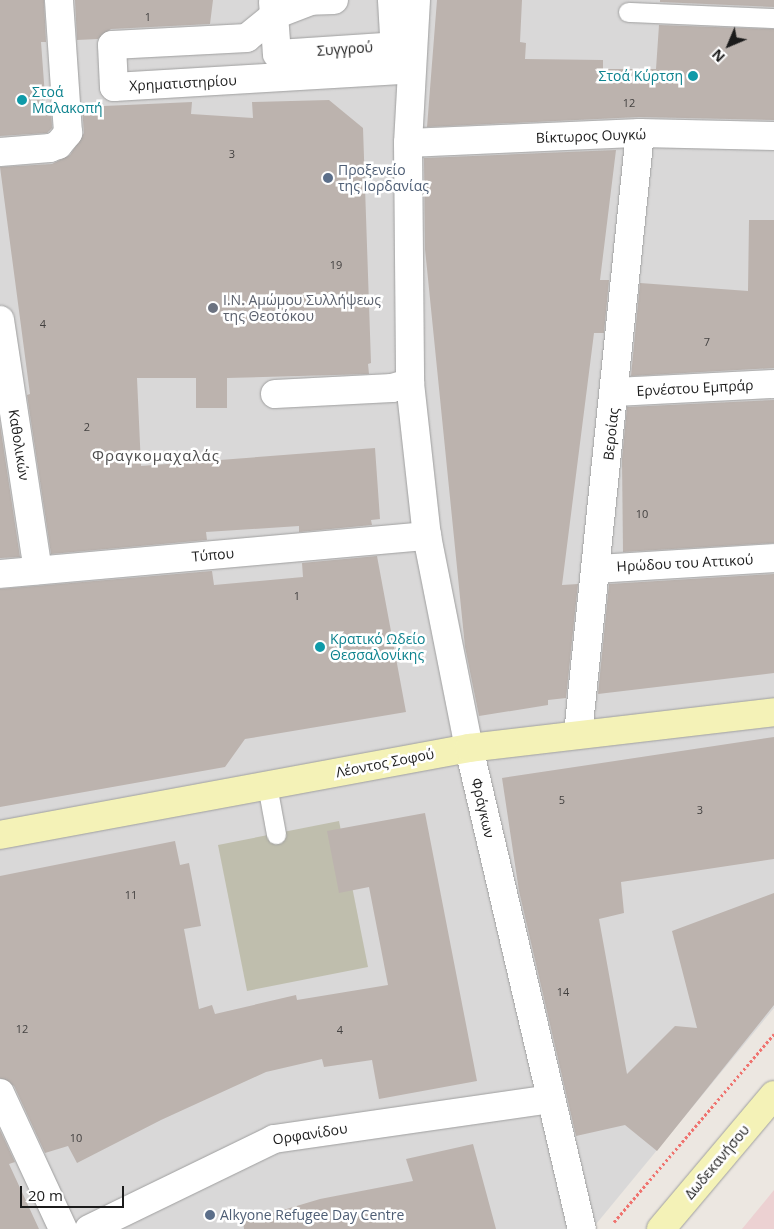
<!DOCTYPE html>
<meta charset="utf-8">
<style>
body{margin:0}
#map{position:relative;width:774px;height:1229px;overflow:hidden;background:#ece7e1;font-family:"Open Sans",sans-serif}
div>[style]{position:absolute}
.residential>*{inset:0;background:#d9d8d8}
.commercial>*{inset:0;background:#ecd1d2}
.construction>*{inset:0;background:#bfbead}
.building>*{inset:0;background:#bcb3ae}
.path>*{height:3px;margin-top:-1.5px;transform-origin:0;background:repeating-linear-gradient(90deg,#ef736f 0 2.5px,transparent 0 5px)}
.roads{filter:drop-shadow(0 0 1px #9f9f9f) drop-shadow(0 0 1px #9f9f9f)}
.lane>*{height:19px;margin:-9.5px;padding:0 9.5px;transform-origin:9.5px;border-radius:9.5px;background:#fff}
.street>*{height:28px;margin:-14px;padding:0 14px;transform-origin:14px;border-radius:14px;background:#fff}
.secondary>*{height:28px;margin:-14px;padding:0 14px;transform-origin:14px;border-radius:14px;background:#f4f2b7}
.dots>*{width:14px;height:14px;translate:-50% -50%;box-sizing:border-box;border:2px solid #fff;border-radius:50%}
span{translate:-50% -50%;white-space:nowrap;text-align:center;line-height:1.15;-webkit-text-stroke:5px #fff;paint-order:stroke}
.number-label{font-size:11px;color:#434140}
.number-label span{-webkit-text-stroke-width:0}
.street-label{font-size:14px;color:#1b1b1b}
.culture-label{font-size:14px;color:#0d838f}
.right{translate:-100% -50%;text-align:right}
.left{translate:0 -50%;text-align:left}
.service-label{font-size:14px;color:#4e5e75}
.worship-label{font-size:14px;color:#5b616d}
.neighbourhood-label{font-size:15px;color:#4e4e4e;letter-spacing:1px}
.north{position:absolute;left:704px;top:20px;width:50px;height:50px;-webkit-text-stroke:4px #fff;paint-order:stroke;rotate:225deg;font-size:14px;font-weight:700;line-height:20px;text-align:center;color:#1b1b1b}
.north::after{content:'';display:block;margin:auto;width:18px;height:22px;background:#1b1b1b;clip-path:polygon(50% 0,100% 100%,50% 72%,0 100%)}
.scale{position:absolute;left:20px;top:1186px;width:104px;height:22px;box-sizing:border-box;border:2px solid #1b1b1b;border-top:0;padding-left:6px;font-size:15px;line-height:18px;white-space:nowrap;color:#1b1b1b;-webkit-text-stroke:4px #fff;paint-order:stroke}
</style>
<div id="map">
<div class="residential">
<div style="clip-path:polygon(0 0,774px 0,774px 1008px,592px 1229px,0 1229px)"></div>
</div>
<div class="commercial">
<div style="clip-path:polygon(774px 1190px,774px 1229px,742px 1229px)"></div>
</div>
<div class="construction">
<div style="clip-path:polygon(339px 821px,368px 967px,247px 991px,218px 845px)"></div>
</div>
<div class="building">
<div style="clip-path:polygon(0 0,44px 0,46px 42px,41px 42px,46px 110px,51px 110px,52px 128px,47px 133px,0 136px)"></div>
<div style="clip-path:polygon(75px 0,213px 0,210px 24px,111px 29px,98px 39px,77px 40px)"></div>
<div style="clip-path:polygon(437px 0,522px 0,520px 42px,526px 43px,525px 59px,603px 60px,603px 69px,656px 69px,659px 25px,774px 29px,774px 120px,639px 117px,427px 127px)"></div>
<div style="clip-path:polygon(660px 0,774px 0,774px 7px,660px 2px)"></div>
<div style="clip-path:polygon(329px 100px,363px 128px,371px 363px,368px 364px,369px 374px,227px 378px,227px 408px,196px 408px,196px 378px,137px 378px,141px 466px,375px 448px,380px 519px,371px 520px,372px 525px,299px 532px,299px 526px,206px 532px,207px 540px,51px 554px,27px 395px,30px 394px,0 167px,52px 164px,70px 155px,84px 133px,82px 107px,192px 102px,191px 114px,253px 118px,252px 102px)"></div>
<div style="clip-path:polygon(616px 150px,600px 280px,609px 280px,604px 333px,594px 333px,562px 585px,578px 584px,566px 698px,548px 700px,548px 705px,479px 716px,465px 647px,425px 249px,424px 158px)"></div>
<div style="clip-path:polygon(749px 220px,774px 220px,774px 368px,631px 376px,640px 283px,748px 291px)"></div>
<div style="clip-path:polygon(774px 400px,774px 543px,623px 552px,622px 459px,627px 407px)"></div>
<div style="clip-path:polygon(0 424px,20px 557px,0 558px)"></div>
<div style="clip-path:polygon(377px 556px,406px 712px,245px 739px,225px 767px,0 807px,0 589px,212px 571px,214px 585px,303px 577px,302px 563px)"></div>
<div style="clip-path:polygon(774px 574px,774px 673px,598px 694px,609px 584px)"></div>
<div style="clip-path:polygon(774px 737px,774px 859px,621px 882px,624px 913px,599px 919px,627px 1074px,675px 1026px,697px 1028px,672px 931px,774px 893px,774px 1005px,657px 1151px,625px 1125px,576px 1136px,519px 891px,502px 778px)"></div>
<div style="clip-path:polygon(425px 813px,477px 1081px,379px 1099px,372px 1060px,324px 1067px,322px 1059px,266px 1072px,161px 1120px,77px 1163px,68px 1146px,45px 1153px,14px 1086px,0 1078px,0 876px,175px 841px,180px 865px,189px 863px,201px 926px,184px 929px,199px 1009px,212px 1005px,215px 1014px,296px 995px,297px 1000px,388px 985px,369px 887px,339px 893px,327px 831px)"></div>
<div style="clip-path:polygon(0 1130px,15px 1162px,9px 1164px,39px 1229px,0 1229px)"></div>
<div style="clip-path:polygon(473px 1144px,496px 1229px,244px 1229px,243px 1222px,320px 1199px,413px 1181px,406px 1159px)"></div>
</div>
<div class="path">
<div style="left:614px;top:1222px;width:247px;rotate:-49.6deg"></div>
</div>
<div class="roads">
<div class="lane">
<div style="left:628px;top:12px;width:146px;rotate:2.4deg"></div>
<div style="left:267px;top:785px;width:50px;rotate:79.6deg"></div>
</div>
<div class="street">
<div style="left:334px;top:0;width:23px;rotate:178deg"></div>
<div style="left:311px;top:1px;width:39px;rotate:159deg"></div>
<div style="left:275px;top:15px;width:36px;rotate:141deg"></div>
<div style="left:247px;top:38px;width:135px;rotate:177deg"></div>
<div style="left:112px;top:45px;width:42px;rotate:87.3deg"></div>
<div style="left:114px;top:87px;width:283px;rotate:-3.4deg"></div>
<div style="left:396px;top:70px;width:70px;rotate:-93.3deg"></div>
<div style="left:416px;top:0;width:143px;rotate:93.2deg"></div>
<div style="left:408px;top:143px;width:240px;rotate:89.5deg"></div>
<div style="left:410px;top:383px;width:154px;rotate:83.7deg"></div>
<div style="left:427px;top:536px;width:216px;rotate:78.8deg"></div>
<div style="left:469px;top:748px;width:494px;rotate:76.8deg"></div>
<div style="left:273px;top:2px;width:52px;rotate:85.6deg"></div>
<div style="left:277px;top:54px;width:135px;rotate:-3.8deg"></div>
<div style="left:408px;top:143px;width:232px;rotate:-2.5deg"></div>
<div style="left:640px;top:133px;width:134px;rotate:1.3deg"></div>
<div style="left:0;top:152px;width:50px;rotate:-4.6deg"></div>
<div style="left:50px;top:148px;width:9px;rotate:-21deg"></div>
<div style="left:58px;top:145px;width:16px;rotate:-50deg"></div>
<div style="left:68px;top:133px;width:133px;rotate:-93.9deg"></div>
<div style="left:0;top:320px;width:253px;rotate:81.4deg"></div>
<div style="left:615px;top:392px;width:159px;rotate:-2.9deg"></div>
<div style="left:275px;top:394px;width:117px;rotate:-2.9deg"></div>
<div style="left:392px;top:388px;width:19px;rotate:-16deg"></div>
<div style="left:596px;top:569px;width:178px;rotate:-3.5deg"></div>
<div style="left:0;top:574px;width:429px;rotate:-5.1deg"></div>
<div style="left:578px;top:734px;width:604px;rotate:-84.11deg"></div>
<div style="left:0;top:1093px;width:150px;rotate:65.1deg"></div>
<div style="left:89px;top:1229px;width:206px;rotate:-25.9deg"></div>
<div style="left:274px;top:1139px;width:279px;rotate:-8.2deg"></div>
</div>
<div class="secondary">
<div style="left:0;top:835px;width:477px;rotate:-10.5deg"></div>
<div style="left:469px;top:748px;width:307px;rotate:-6.7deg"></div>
<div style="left:661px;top:1229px;width:175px;rotate:-49.9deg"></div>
</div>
</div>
<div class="dots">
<div style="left:693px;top:76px;background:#0f9aa8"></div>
<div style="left:22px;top:100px;background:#0f9aa8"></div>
<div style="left:328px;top:178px;background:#5c6f8a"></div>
<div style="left:213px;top:308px;background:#6b7280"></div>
<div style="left:320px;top:647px;background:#0f9aa8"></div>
<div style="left:210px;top:1215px;background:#5c6f8a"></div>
</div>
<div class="number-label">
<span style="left:148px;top:17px">1</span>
<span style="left:629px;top:103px">12</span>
<span style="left:232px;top:154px">3</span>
<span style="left:336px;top:265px">19</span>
<span style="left:43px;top:324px">4</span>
<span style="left:707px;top:342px">7</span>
<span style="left:87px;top:427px">2</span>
<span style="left:642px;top:514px">10</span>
<span style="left:297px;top:596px">1</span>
<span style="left:562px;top:800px">5</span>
<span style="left:700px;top:810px">3</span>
<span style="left:131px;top:895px">11</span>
<span style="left:563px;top:992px">14</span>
<span style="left:22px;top:1029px">12</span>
<span style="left:340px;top:1030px">4</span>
<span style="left:76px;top:1138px">10</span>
</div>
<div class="street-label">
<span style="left:345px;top:49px;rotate:-4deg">Συγγρού</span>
<span style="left:183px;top:83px;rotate:-3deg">Χρηματιστηρίου</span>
<span style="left:591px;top:136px;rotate:-2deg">Βίκτωρος Ουγκώ</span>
<span style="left:695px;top:388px;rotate:-3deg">Ερνέστου Εμπράρ</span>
<span style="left:611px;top:434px;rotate:-84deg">Βεροίας</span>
<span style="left:19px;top:445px;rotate:81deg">Καθολικών</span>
<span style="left:213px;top:555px;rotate:-5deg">Τύπου</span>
<span style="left:685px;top:563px;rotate:-3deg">Ηρώδου του Αττικού</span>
<span style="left:385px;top:763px;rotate:-11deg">Λέοντος Σοφού</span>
<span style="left:483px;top:808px;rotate:77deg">Φράγκων</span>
<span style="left:310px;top:1134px;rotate:-9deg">Ορφανίδου</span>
<span style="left:717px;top:1162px;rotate:-50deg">Δωδεκανήσου</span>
</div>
<div class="culture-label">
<span class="right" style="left:683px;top:76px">Στοά Κύρτση</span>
<span class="left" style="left:32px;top:100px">Στοά<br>Μαλακοπή</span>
<span class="left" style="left:330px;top:647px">Κρατικό Ωδείο<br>Θεσσαλονίκης</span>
</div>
<div class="service-label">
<span class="left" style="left:338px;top:178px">Προξενείο<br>της Ιορδανίας</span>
<span class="left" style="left:220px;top:1215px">Alkyone Refugee Day Centre</span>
</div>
<div class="worship-label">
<span class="left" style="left:223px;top:308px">I.N. Αμώμου Συλλήψεως<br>της Θεοτόκου</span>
</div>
<div class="neighbourhood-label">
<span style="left:156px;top:456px">Φραγκομαχαλάς</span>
</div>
<div class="north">N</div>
<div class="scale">20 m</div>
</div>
